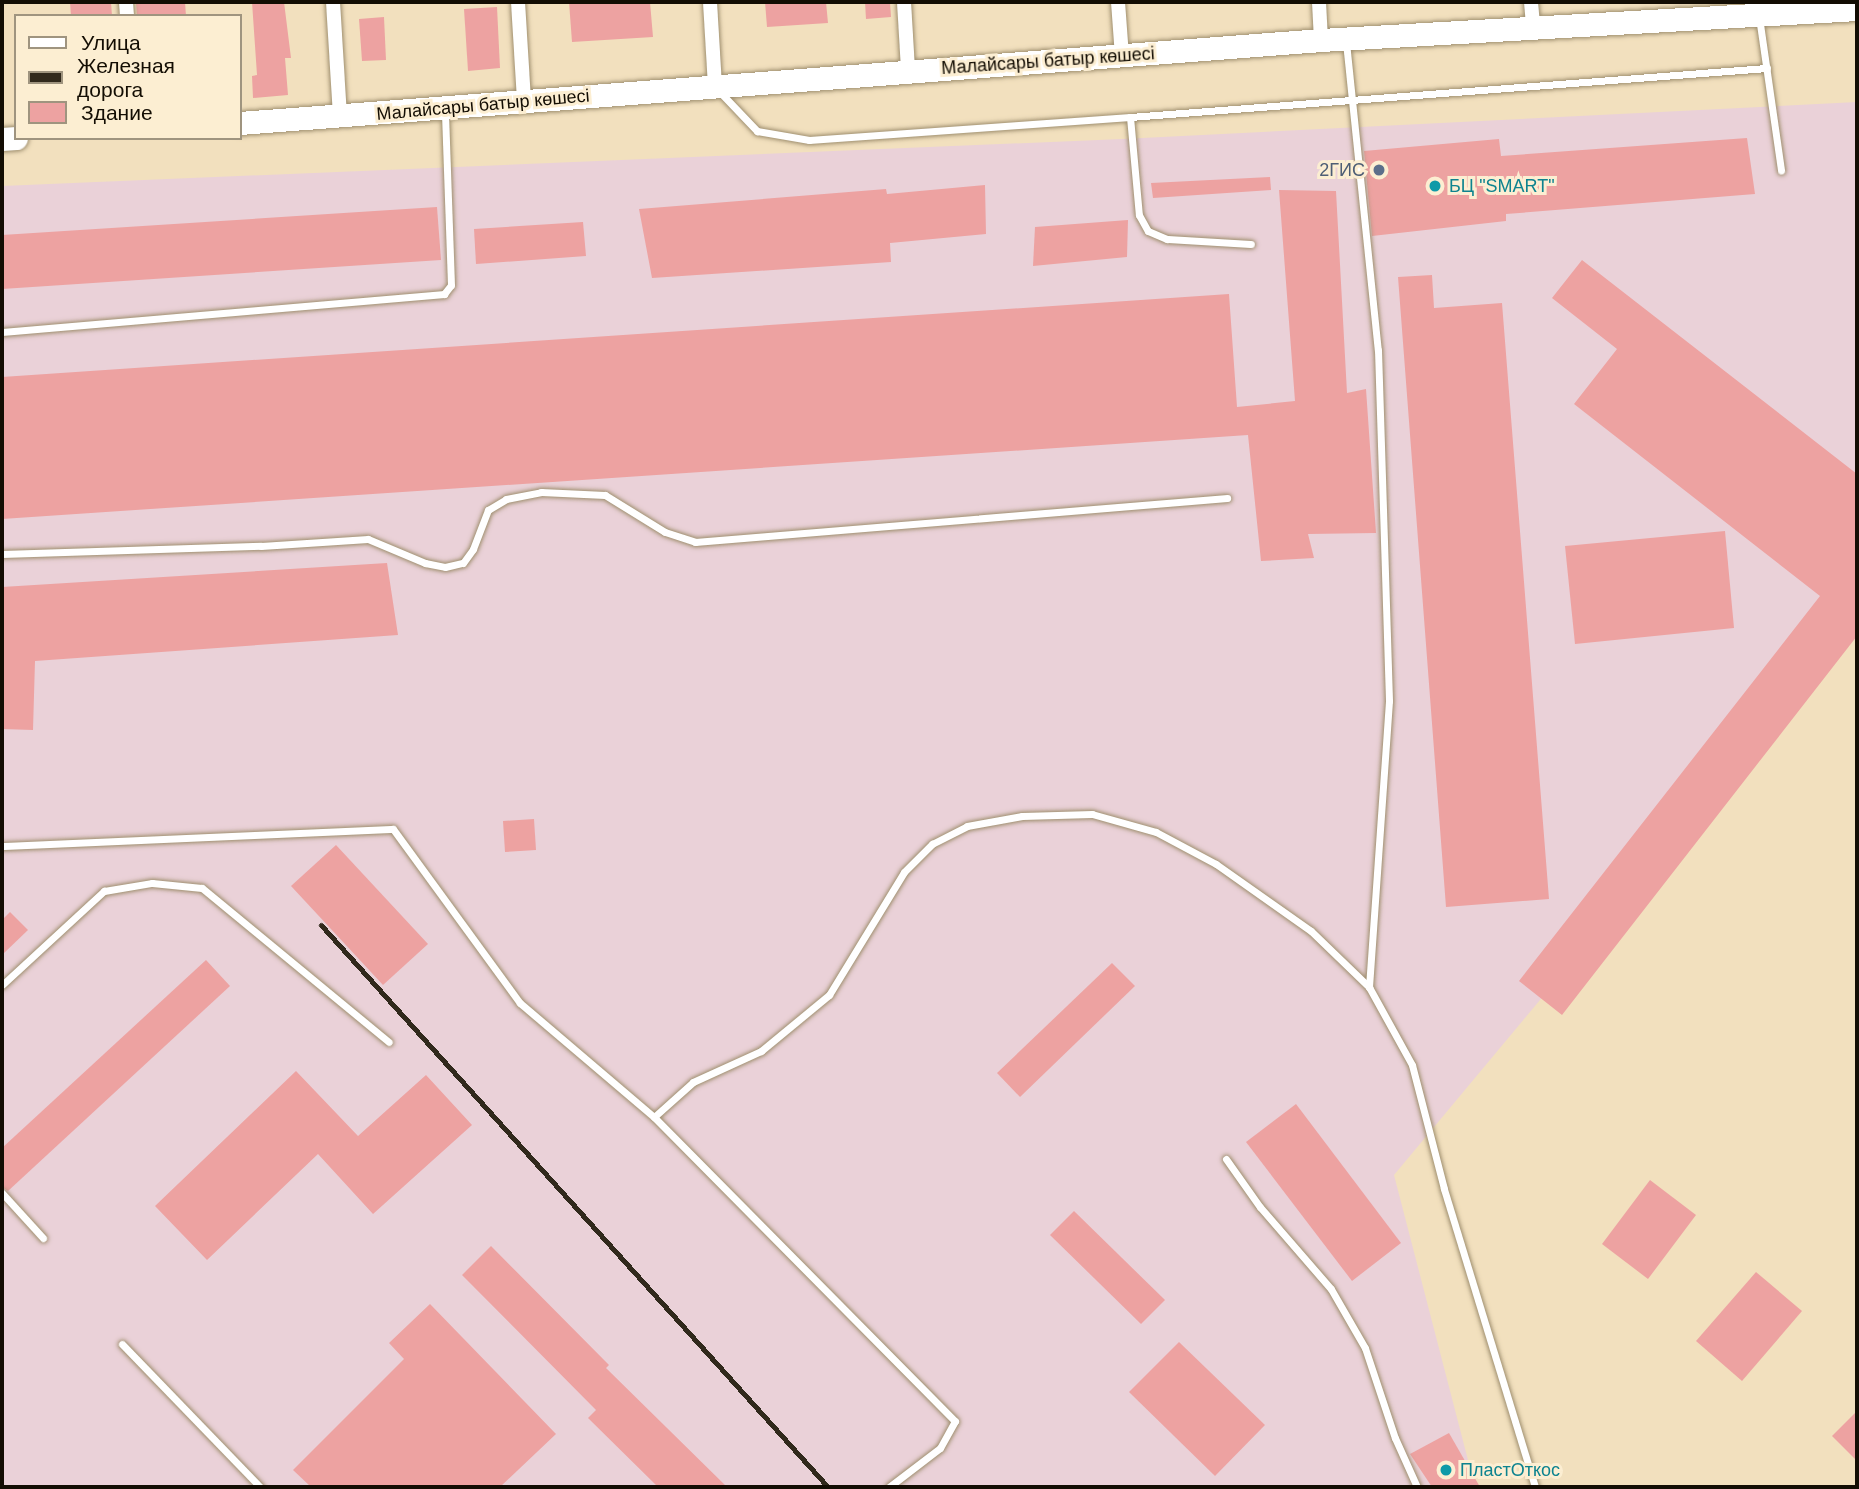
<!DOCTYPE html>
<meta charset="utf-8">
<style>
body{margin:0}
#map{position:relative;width:1859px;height:1489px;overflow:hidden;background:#f2e0be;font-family:Arial,sans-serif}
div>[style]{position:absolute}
.industrial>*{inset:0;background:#ead1d8}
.building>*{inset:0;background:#eda2a1}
.roads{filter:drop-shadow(0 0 2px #9f8f6f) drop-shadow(0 0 2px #9f8f6f)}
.service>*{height:7px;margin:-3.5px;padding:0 3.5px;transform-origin:3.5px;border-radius:3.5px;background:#fff}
.minor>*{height:14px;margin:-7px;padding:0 7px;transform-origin:7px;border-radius:7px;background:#fff}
.primary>*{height:23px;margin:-11.5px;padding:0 11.5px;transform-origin:11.5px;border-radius:11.5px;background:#fff}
.rail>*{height:5px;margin:-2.5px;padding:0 2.5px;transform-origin:2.5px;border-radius:2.5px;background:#31291c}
.dots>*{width:19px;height:19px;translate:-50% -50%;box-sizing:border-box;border:4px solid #fceed2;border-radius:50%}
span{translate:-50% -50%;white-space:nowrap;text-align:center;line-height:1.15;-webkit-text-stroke:6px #fceed2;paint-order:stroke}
.street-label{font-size:18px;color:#130d03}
.service-label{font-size:18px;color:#4e5e75}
.right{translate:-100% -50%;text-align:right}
.culture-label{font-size:18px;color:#0d838f}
.left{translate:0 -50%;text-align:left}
.frame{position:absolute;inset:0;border:4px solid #130d03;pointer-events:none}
.legend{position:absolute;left:14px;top:14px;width:228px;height:126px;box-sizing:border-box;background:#fceed2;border:2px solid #9f947f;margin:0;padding:9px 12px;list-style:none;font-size:21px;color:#130d03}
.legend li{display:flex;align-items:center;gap:14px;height:35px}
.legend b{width:35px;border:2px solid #9f947f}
</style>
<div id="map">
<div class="industrial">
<div style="clip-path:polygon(1857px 102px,1857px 620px,1394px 1175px,1475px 1487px,2px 1487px,2px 186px,1122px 139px)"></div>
</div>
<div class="building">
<div style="clip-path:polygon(70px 2px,111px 2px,112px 16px,71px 16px)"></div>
<div style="clip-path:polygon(185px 2px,186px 16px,137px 16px,136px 3px)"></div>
<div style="clip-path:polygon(252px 2px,284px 2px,291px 58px,285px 58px,288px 95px,253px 98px,252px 76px,257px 75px)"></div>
<div style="clip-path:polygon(569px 2px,650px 2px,653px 37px,572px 42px)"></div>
<div style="clip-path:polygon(765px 2px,826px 2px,828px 23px,767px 27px)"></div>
<div style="clip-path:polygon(865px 2px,890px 2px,891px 17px,866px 19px)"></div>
<div style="clip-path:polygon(497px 7px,500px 68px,468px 71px,464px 9px)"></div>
<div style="clip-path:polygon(384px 17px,386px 60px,362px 61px,359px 19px)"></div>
<div style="clip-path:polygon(1747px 138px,1755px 194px,1506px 214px,1506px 221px,1372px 236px,1364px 151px,1499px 139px,1501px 156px)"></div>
<div style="clip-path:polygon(1270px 177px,1271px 190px,1153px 198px,1151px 183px)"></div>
<div style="clip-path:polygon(985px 185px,986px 234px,890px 243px,891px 262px,652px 278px,639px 209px,886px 189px,887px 194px)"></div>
<div style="clip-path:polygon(1279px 190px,1336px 191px,1347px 393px,1366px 389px,1376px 533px,1308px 534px,1314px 558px,1261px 561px,1248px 435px,2px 519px,2px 377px,1229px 294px,1237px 407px,1295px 401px)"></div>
<div style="clip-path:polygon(437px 207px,441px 260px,2px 289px,2px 235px)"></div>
<div style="clip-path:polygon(1128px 220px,1127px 257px,1033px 266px,1035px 227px)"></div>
<div style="clip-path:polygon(583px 222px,586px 256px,476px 264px,474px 229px)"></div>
<div style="clip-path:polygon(1582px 260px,1857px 474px,1857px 636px,1562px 1015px,1519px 981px,1820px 596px,1574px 404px,1617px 349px,1552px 298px)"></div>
<div style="clip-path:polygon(1432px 275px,1434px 308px,1502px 303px,1549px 899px,1446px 907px,1398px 277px)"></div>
<div style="clip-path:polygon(1725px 531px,1734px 628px,1575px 644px,1565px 546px)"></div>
<div style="clip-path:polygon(387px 563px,398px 635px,35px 661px,33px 730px,2px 729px,2px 587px)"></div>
<div style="clip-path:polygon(534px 819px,536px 850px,505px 852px,503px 821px)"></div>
<div style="clip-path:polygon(336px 845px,428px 944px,383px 985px,291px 886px)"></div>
<div style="clip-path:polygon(10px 912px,28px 930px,2px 955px,2px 920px)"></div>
<div style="clip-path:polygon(206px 960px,230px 986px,8px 1191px,2px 1187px,2px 1148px)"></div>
<div style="clip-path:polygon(1112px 963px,1135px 986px,1020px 1097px,997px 1073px)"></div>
<div style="clip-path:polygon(296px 1071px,358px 1136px,426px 1075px,472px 1125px,373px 1214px,318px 1154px,207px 1260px,155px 1206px)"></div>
<div style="clip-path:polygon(1296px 1104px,1401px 1243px,1352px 1281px,1246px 1142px)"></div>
<div style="clip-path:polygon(1650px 1180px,1696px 1215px,1648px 1279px,1602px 1244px)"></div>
<div style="clip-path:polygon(1074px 1211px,1165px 1300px,1141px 1324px,1050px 1235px)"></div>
<div style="clip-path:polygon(491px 1246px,609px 1365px,606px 1368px,727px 1487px,658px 1487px,588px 1418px,596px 1410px,462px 1275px)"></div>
<div style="clip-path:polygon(1756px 1272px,1802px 1311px,1742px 1381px,1696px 1341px)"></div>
<div style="clip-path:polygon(430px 1304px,556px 1434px,500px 1487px,311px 1487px,293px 1470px,404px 1359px,389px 1343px)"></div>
<div style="clip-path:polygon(1179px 1342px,1265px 1425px,1215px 1476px,1129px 1392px)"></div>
<div style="clip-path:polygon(1857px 1411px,1857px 1461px,1832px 1436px)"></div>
<div style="clip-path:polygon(1449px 1433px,1480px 1487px,1432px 1487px,1410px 1454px)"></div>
</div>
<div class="roads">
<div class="service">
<div style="left:1759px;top:17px;width:155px;rotate:81.8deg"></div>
<div style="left:1346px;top:42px;width:310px;rotate:84.1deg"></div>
<div style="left:1378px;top:350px;width:351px;rotate:88.2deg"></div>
<div style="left:1389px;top:701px;width:287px;rotate:94deg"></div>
<div style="left:718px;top:90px;width:57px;rotate:46.4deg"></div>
<div style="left:757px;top:131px;width:53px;rotate:9.8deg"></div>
<div style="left:809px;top:140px;width:322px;rotate:-4.1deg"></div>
<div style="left:1130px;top:117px;width:98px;rotate:84.8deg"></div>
<div style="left:1139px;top:215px;width:18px;rotate:61deg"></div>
<div style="left:1148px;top:231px;width:21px;rotate:23deg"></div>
<div style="left:1167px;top:239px;width:84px;rotate:3.4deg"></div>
<div style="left:1130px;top:117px;width:639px;rotate:-4.4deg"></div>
<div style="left:2px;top:332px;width:444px;rotate:-4.9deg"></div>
<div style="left:444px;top:294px;width:11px;rotate:-52deg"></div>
<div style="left:451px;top:285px;width:173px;rotate:-92deg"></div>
<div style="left:2px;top:554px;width:259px;rotate:-1.8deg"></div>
<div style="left:261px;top:546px;width:107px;rotate:-3.7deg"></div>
<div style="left:368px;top:539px;width:62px;rotate:22.8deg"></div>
<div style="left:425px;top:563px;width:20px;rotate:11deg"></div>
<div style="left:445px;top:567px;width:18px;rotate:-13deg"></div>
<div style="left:463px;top:563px;width:17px;rotate:-54deg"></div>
<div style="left:473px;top:549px;width:42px;rotate:-69deg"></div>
<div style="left:488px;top:510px;width:21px;rotate:-31deg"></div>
<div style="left:506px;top:499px;width:36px;rotate:-11deg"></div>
<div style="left:541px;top:492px;width:64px;rotate:2.7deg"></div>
<div style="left:605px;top:495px;width:70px;rotate:31.7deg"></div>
<div style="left:665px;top:532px;width:32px;rotate:18deg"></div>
<div style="left:695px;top:542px;width:534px;rotate:-4.73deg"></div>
<div style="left:2px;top:846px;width:391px;rotate:-2.5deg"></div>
<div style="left:393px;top:829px;width:215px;rotate:53.9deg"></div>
<div style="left:520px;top:1003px;width:176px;rotate:40.4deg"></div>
<div style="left:654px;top:1117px;width:428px;rotate:45.3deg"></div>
<div style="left:955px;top:1421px;width:31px;rotate:119deg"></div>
<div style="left:940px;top:1448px;width:64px;rotate:142.6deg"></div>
<div style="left:2px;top:985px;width:139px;rotate:-42.7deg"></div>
<div style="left:104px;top:891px;width:49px;rotate:-9.5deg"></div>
<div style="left:152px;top:883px;width:50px;rotate:5.7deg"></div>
<div style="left:202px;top:888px;width:242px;rotate:39.5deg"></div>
<div style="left:654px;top:1117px;width:52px;rotate:-41.9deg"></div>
<div style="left:693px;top:1082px;width:75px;rotate:-24.5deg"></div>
<div style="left:761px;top:1051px;width:88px;rotate:-39.5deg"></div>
<div style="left:829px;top:995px;width:144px;rotate:-58.6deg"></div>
<div style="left:904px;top:872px;width:40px;rotate:-45deg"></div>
<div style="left:932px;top:844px;width:39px;rotate:-27deg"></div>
<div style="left:967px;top:826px;width:56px;rotate:-10.3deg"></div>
<div style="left:1022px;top:816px;width:70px;rotate:-1.6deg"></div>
<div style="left:1092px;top:814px;width:66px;rotate:15.7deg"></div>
<div style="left:1156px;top:832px;width:68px;rotate:28.1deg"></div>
<div style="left:1216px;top:864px;width:116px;rotate:35.2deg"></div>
<div style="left:1311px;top:931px;width:81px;rotate:44deg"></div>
<div style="left:1369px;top:987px;width:89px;rotate:61.1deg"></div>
<div style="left:1412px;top:1065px;width:128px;rotate:75.5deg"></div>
<div style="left:1444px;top:1189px;width:312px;rotate:73deg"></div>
<div style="left:1226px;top:1159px;width:59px;rotate:54.7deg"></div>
<div style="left:1260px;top:1207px;width:108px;rotate:49.1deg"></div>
<div style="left:1331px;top:1289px;width:68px;rotate:60deg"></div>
<div style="left:1365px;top:1348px;width:95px;rotate:71.6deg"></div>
<div style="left:1395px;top:1438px;width:54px;rotate:65.8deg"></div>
<div style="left:2px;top:1193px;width:61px;rotate:47.7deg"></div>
<div style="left:122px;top:1344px;width:199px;rotate:46deg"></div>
</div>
<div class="minor">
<div style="left:126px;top:2px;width:14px;rotate:86deg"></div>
<div style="left:333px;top:2px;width:116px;rotate:86.5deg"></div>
<div style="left:518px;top:2px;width:98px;rotate:86.5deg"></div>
<div style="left:710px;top:2px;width:85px;rotate:86.6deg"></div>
<div style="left:904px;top:2px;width:68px;rotate:86.6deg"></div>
<div style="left:1118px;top:2px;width:54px;rotate:85.8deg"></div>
<div style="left:1319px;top:2px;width:38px;rotate:87deg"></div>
<div style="left:1531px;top:2px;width:24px;rotate:85deg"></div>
</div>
<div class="primary">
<div style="left:240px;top:123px;width:1084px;rotate:-4.39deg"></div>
<div style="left:1321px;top:40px;width:537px;rotate:-3.31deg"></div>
<div style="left:2px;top:139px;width:14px;rotate:-4deg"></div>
</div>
</div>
<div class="rail">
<div style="left:321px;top:925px;width:757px;rotate:47.95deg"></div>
</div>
<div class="dots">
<div style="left:1379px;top:170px;background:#5c6f8a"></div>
<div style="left:1435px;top:186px;background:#0f9aa8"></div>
<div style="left:1446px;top:1470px;background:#0f9aa8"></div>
</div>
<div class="street-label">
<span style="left:1048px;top:61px;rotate:-4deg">Малайсары батыр көшесі</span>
<span style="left:483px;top:105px;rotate:-5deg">Малайсары батыр көшесі</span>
</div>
<div class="service-label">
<span class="right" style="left:1365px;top:170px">2ГИС</span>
</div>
<div class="culture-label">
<span class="left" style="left:1449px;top:186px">БЦ "SMART"</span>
<span class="left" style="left:1460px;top:1470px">ПластОткос</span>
</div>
<div class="frame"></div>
<ul class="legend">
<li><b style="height:9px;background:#fff"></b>Улица</li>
<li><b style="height:9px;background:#31291c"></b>Железная дорога</li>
<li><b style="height:19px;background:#eda2a1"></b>Здание</li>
</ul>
</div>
